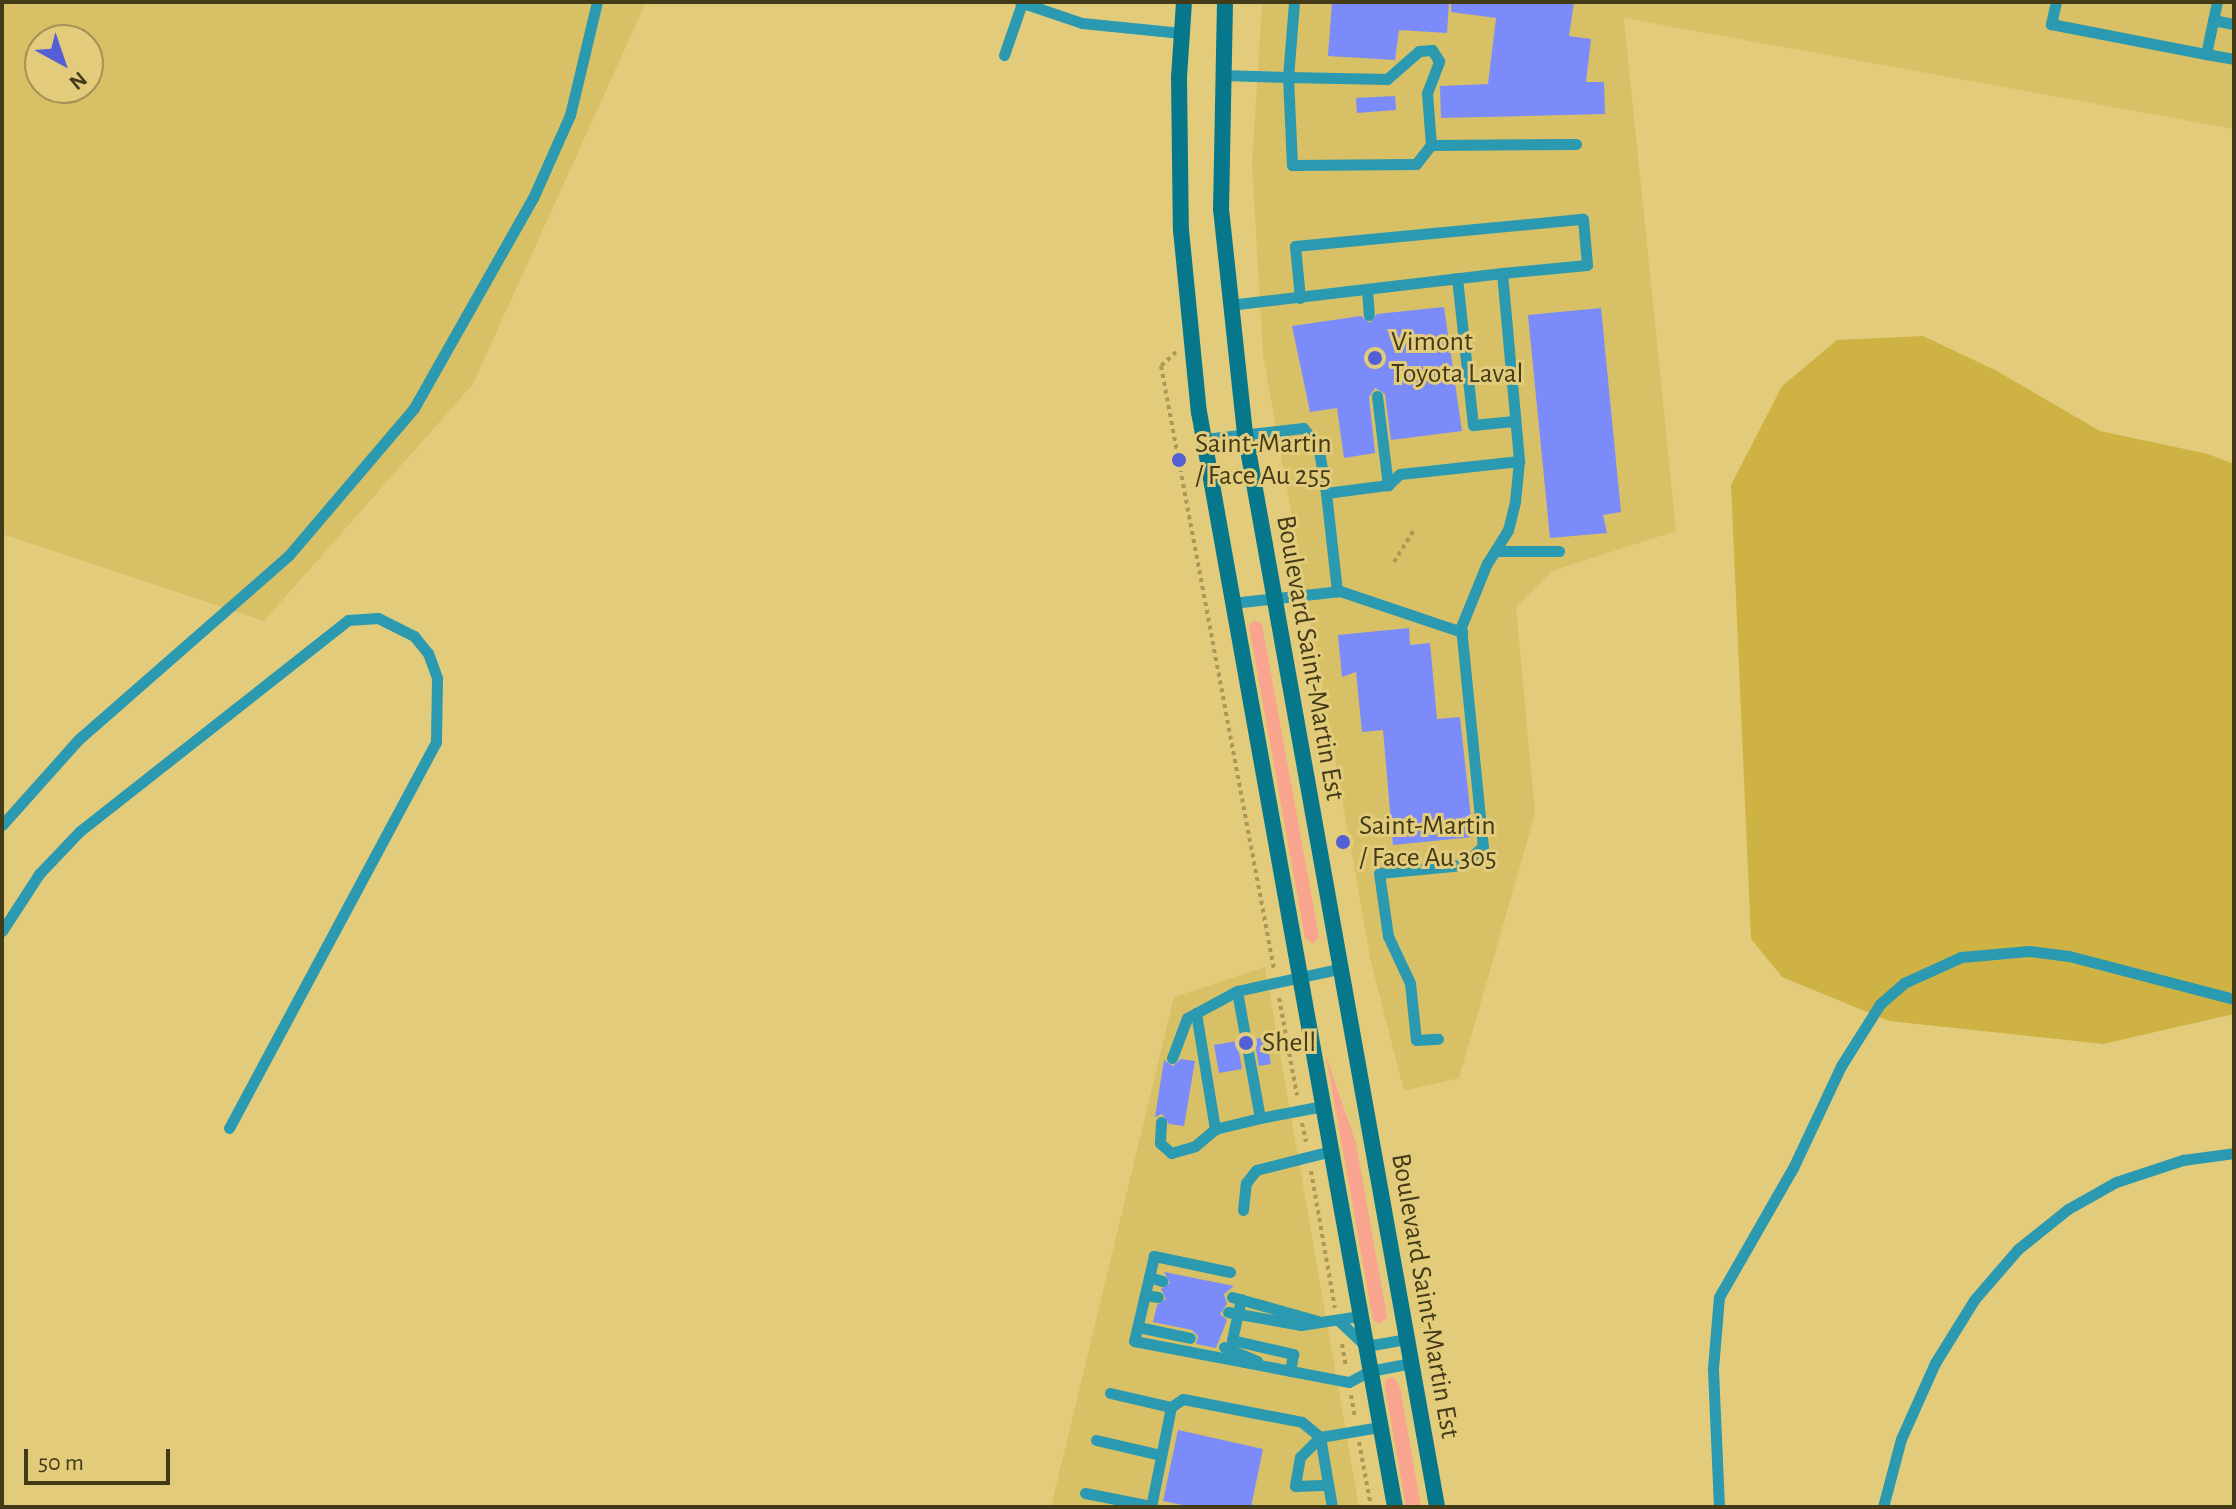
<!DOCTYPE html>
<style>
body{margin:0}
#map{position:relative;width:2236px;height:1509px;overflow:hidden;background:#e2cc7b;font-family:"Alegreya Sans",sans-serif}
div>[style]{position:absolute}
.built>*{inset:0;background:#d7c065}
.green>*{inset:0;background:#f8a48f}
.water>*{inset:0;background:#ceb244}
.building>*{inset:0;background:#7b8bfa}
.path>*{height:4px;margin-top:-2px;transform-origin:0;background:repeating-linear-gradient(90deg,#a99857 0 4px,transparent 0 8px)}
.service>*{height:11px;margin:-5.5px;padding:0 5.5px;transform-origin:5.5px;border-radius:5.5px;background:#2b99b0}
.secondary>*{height:16px;margin:-8px;padding:0 8px;transform-origin:8px;border-radius:8px;background:#07778b}
.dots>*{width:22px;height:22px;translate:-50% -50%;box-sizing:border-box;border:4px solid #e2cc7b;border-radius:50%}
span{translate:-50% -50%;white-space:nowrap;text-align:center;line-height:1.15;-webkit-text-stroke:6px #e2cc7b;paint-order:stroke}
.poi-label{font-size:28px;color:#433a18}
.left{translate:0 -50%;text-align:left}
.street-label{font-size:28px;color:#433a18}
.frame{position:absolute;inset:0;border:4px solid #433a18;pointer-events:none}
.north{position:absolute;left:24px;top:24px;width:80px;height:80px;box-sizing:border-box;background:#e2cc7b;border:2px solid #a29253;border-radius:50%;rotate:140deg;font-size:22px;font-weight:700;line-height:32px;text-align:center;color:#433a18}
.north::after{content:'';display:block;margin:auto;width:28px;height:36px;background:#545ed5;clip-path:polygon(50% 0,100% 100%,50% 72%,0 100%)}
.scale{position:absolute;left:24px;top:1449px;width:146px;height:36px;box-sizing:border-box;border:4px solid #433a18;border-top:0;padding-left:10px;font-size:24px;line-height:28px;white-space:nowrap;color:#433a18;-webkit-text-stroke:6px #e2cc7b;paint-order:stroke}
</style>
<div id="map">
<div class="built">
<div style="clip-path:polygon(evenodd,2px 2px,646px 2px,473px 384px,264px 621px,2px 534px,2px 2px,40px 40px,88px 40px,88px 88px,40px 88px,40px 40px)"></div>
<div style="clip-path:polygon(1262px 2px,2234px 2px,2234px 129px,1624px 18px,1676px 531px,1552px 571px,1516px 607px,1535px 814px,1459px 1078px,1404px 1091px,1371px 962px,1263px 355px,1252px 164px)"></div>
<div style="clip-path:polygon(1265px 967px,1359px 1507px,1051px 1507px,1174px 997px)"></div>
</div>
<div class="green">
<div style="clip-path:polygon(1255px 620px,1262px 624px,1319px 937px,1313px 944px,1305px 938px,1249px 626px)"></div>
<div style="clip-path:polygon(1326px 1056px,1356px 1143px,1387px 1317px,1380px 1324px,1373px 1320px)"></div>
<div style="clip-path:polygon(1394px 1377px,1400px 1387px,1421px 1507px,1406px 1507px,1385px 1387px,1386px 1379px)"></div>
</div>
<div class="water">
<div style="clip-path:polygon(1923px 336px,1997px 371px,2100px 431px,2208px 454px,2234px 464px,2234px 1014px,2103px 1044px,1889px 1021px,1782px 977px,1751px 939px,1731px 485px,1782px 386px,1837px 340px)"></div>
</div>
<div class="building">
<div style="clip-path:polygon(1332px 2px,1449px 2px,1447px 33px,1399px 30px,1395px 60px,1328px 56px)"></div>
<div style="clip-path:polygon(1451px 2px,1574px 2px,1569px 36px,1591px 39px,1586px 82px,1604px 82px,1605px 114px,1441px 118px,1440px 86px,1488px 84px,1496px 18px,1451px 12px)"></div>
<div style="clip-path:polygon(1395px 96px,1396px 110px,1357px 113px,1356px 98px)"></div>
<div style="clip-path:polygon(1444px 307px,1462px 431px,1391px 440px,1385px 394px,1375px 388px,1369px 397px,1375px 453px,1344px 458px,1337px 408px,1310px 412px,1292px 326px,1361px 316px,1370px 323px,1377px 314px)"></div>
<div style="clip-path:polygon(1601px 308px,1621px 512px,1603px 515px,1607px 533px,1550px 538px,1528px 315px)"></div>
<div style="clip-path:polygon(1409px 628px,1410px 645px,1430px 643px,1437px 719px,1460px 717px,1473px 837px,1393px 845px,1383px 730px,1362px 732px,1356px 672px,1342px 677px,1338px 635px)"></div>
<div style="clip-path:polygon(1266px 1037px,1271px 1064px,1259px 1066px,1254px 1039px)"></div>
<div style="clip-path:polygon(1237px 1041px,1242px 1069px,1219px 1073px,1214px 1045px)"></div>
<div style="clip-path:polygon(1181px 1059px,1195px 1061px,1184px 1126px,1169px 1124px,1162px 1114px,1155px 1117px,1164px 1060px,1173px 1066px)"></div>
<div style="clip-path:polygon(1164px 1272px,1234px 1286px,1224px 1294px,1227px 1304px,1220px 1314px,1227px 1320px,1216px 1348px,1196px 1344px,1198px 1336px,1192px 1330px,1153px 1322px,1157px 1305px,1166px 1299px,1161px 1289px,1170px 1283px)"></div>
<div style="clip-path:polygon(1178px 1430px,1263px 1449px,1251px 1507px,1193px 1507px,1163px 1501px)"></div>
</div>
<div class="path">
<div style="left:1176px;top:352px;width:21px;rotate:137deg"></div>
<div style="left:1161px;top:366px;width:613px;rotate:79.39deg"></div>
<div style="left:1394px;top:562px;width:39px;rotate:-58deg"></div>
<div style="left:1279px;top:998px;width:99px;rotate:79.5deg"></div>
<div style="left:1302px;top:1123px;width:19px;rotate:78deg"></div>
<div style="left:1311px;top:1171px;width:139px;rotate:80.1deg"></div>
<div style="left:1342px;top:1344px;width:23px;rotate:80deg"></div>
<div style="left:1351px;top:1395px;width:23px;rotate:80deg"></div>
<div style="left:1359px;top:1442px;width:66px;rotate:79.5deg"></div>
</div>
<div class="service">
<div style="left:1020px;top:2px;width:65px;rotate:18.7deg"></div>
<div style="left:1082px;top:23px;width:100px;rotate:5.7deg"></div>
<div style="left:2056px;top:2px;width:23px;rotate:103deg"></div>
<div style="left:2051px;top:24px;width:158px;rotate:11deg"></div>
<div style="left:2206px;top:54px;width:53px;rotate:-78.1deg"></div>
<div style="left:2213px;top:20px;width:21px;rotate:11deg"></div>
<div style="left:2206px;top:54px;width:28px;rotate:10deg"></div>
<div style="left:1004px;top:55px;width:55px;rotate:-70.9deg"></div>
<div style="left:1222px;top:75px;width:66px;rotate:1.7deg"></div>
<div style="left:1288px;top:77px;width:75px;rotate:-85.4deg"></div>
<div style="left:1431px;top:145px;width:52px;rotate:-94.4deg"></div>
<div style="left:1427px;top:93px;width:34px;rotate:-69deg"></div>
<div style="left:1439px;top:61px;width:13px;rotate:-122deg"></div>
<div style="left:1432px;top:50px;width:13px;rotate:176deg"></div>
<div style="left:1419px;top:51px;width:43px;rotate:138.8deg"></div>
<div style="left:1387px;top:79px;width:99px;rotate:-178.8deg"></div>
<div style="left:1288px;top:77px;width:88px;rotate:87.4deg"></div>
<div style="left:1292px;top:165px;width:124px;rotate:-0.5deg"></div>
<div style="left:1416px;top:164px;width:24px;rotate:-52deg"></div>
<div style="left:1431px;top:145px;width:145px;rotate:-0.4deg"></div>
<div style="left:1457px;top:278px;width:148px;rotate:83.8deg"></div>
<div style="left:1473px;top:425px;width:41px;rotate:-5.6deg"></div>
<div style="left:1367px;top:289px;width:26px;rotate:86deg"></div>
<div style="left:1300px;top:298px;width:52px;rotate:-95.5deg"></div>
<div style="left:1295px;top:246px;width:289px;rotate:-5.4deg"></div>
<div style="left:1583px;top:219px;width:46px;rotate:85deg"></div>
<div style="left:1587px;top:265px;width:85px;rotate:174.6deg"></div>
<div style="left:1229px;top:305px;width:275px;rotate:-6.7deg"></div>
<div style="left:1502px;top:273px;width:189px;rotate:84.8deg"></div>
<div style="left:1519px;top:461px;width:41px;rotate:95.6deg"></div>
<div style="left:1515px;top:502px;width:29px;rotate:104deg"></div>
<div style="left:1508px;top:530px;width:39px;rotate:122deg"></div>
<div style="left:1487px;top:563px;width:69px;rotate:112.1deg"></div>
<div style="left:1461px;top:627px;width:220px;rotate:84.3deg"></div>
<div style="left:1483px;top:846px;width:28px;rotate:136deg"></div>
<div style="left:1463px;top:865px;width:84px;rotate:174.6deg"></div>
<div style="left:1379px;top:873px;width:64px;rotate:81.9deg"></div>
<div style="left:1388px;top:936px;width:52px;rotate:64.9deg"></div>
<div style="left:1410px;top:983px;width:57px;rotate:84deg"></div>
<div style="left:1416px;top:1040px;width:22px;rotate:-3deg"></div>
<div style="left:1377px;top:396px;width:90px;rotate:83deg"></div>
<div style="left:1204px;top:439px;width:100px;rotate:-6.3deg"></div>
<div style="left:1303px;top:428px;width:23px;rotate:49deg"></div>
<div style="left:1318px;top:445px;width:49px;rotate:80.5deg"></div>
<div style="left:1326px;top:493px;width:63px;rotate:-7.4deg"></div>
<div style="left:1388px;top:485px;width:16px;rotate:-43deg"></div>
<div style="left:1400px;top:474px;width:120px;rotate:-6.2deg"></div>
<div style="left:1326px;top:493px;width:99px;rotate:83.6deg"></div>
<div style="left:1495px;top:551px;width:64px"></div>
<div style="left:1232px;top:603px;width:109px;rotate:-6.3deg"></div>
<div style="left:1340px;top:591px;width:129px;rotate:18.6deg"></div>
<div style="left:2px;top:825px;width:115px;rotate:-48.2deg"></div>
<div style="left:79px;top:739px;width:279px;rotate:-41.2deg"></div>
<div style="left:289px;top:555px;width:193px;rotate:-49.6deg"></div>
<div style="left:414px;top:408px;width:241px;rotate:-60.5deg"></div>
<div style="left:533px;top:198px;width:91px;rotate:-66deg"></div>
<div style="left:570px;top:115px;width:116px;rotate:-76.6deg"></div>
<div style="left:2px;top:931px;width:68px;rotate:-57deg"></div>
<div style="left:39px;top:874px;width:59px;rotate:-46.4deg"></div>
<div style="left:80px;top:831px;width:341px;rotate:-38.2deg"></div>
<div style="left:348px;top:620px;width:30px;rotate:-4deg"></div>
<div style="left:378px;top:618px;width:40px;rotate:26.6deg"></div>
<div style="left:414px;top:636px;width:22px;rotate:51deg"></div>
<div style="left:428px;top:653px;width:27px;rotate:70deg"></div>
<div style="left:437px;top:678px;width:64px;rotate:90.9deg"></div>
<div style="left:436px;top:742px;width:438px;rotate:118.2deg"></div>
<div style="left:1196px;top:1013px;width:118px;rotate:80.7deg"></div>
<div style="left:1172px;top:1058px;width:43px;rotate:-69.4deg"></div>
<div style="left:1187px;top:1018px;width:57px;rotate:-28.4deg"></div>
<div style="left:1323px;top:1106px;width:64px;rotate:169.2deg"></div>
<div style="left:1260px;top:1118px;width:129px;rotate:-100.3deg"></div>
<div style="left:1237px;top:991px;width:103px;rotate:-12.3deg"></div>
<div style="left:1161px;top:1122px;width:21px;rotate:93deg"></div>
<div style="left:1160px;top:1143px;width:15px;rotate:42deg"></div>
<div style="left:1171px;top:1153px;width:25px;rotate:-16deg"></div>
<div style="left:1195px;top:1146px;width:26px;rotate:-40deg"></div>
<div style="left:1215px;top:1129px;width:46px;rotate:-13.7deg"></div>
<div style="left:1243px;top:1210px;width:27px;rotate:-84deg"></div>
<div style="left:1246px;top:1183px;width:16px;rotate:-52deg"></div>
<div style="left:1256px;top:1170px;width:77px;rotate:-14.2deg"></div>
<div style="left:1230px;top:1272px;width:78px;rotate:-168.1deg"></div>
<div style="left:1154px;top:1256px;width:87px;rotate:103.2deg"></div>
<div style="left:1134px;top:1341px;width:219px;rotate:10.8deg"></div>
<div style="left:1349px;top:1382px;width:24px;rotate:-28deg"></div>
<div style="left:1370px;top:1371px;width:42px;rotate:-11deg"></div>
<div style="left:1149px;top:1277px;width:14px;rotate:17deg"></div>
<div style="left:1145px;top:1295px;width:13px;rotate:9deg"></div>
<div style="left:1232px;top:1297px;width:89px;rotate:15.6deg"></div>
<div style="left:1241px;top:1299px;width:42px;rotate:102.4deg"></div>
<div style="left:1232px;top:1340px;width:63px;rotate:12.9deg"></div>
<div style="left:1293px;top:1354px;width:17px;rotate:100deg"></div>
<div style="left:1228px;top:1312px;width:74px;rotate:10.1deg"></div>
<div style="left:1301px;top:1325px;width:60px;rotate:-8.7deg"></div>
<div style="left:1338px;top:1320px;width:38px;rotate:43deg"></div>
<div style="left:1366px;top:1346px;width:42px;rotate:-9.7deg"></div>
<div style="left:1138px;top:1327px;width:53px;rotate:11.9deg"></div>
<div style="left:1224px;top:1347px;width:36px;rotate:23deg"></div>
<div style="left:1110px;top:1393px;width:63px;rotate:12.9deg"></div>
<div style="left:1096px;top:1440px;width:67px;rotate:13deg"></div>
<div style="left:1085px;top:1493px;width:67px;rotate:11.1deg"></div>
<div style="left:1151px;top:1507px;width:102px;rotate:-78.7deg"></div>
<div style="left:1171px;top:1407px;width:14px;rotate:-34deg"></div>
<div style="left:1183px;top:1399px;width:121px;rotate:10.9deg"></div>
<div style="left:1302px;top:1422px;width:23px;rotate:40deg"></div>
<div style="left:1320px;top:1437px;width:28px;rotate:135deg"></div>
<div style="left:1300px;top:1457px;width:29px;rotate:100deg"></div>
<div style="left:1295px;top:1486px;width:33px;rotate:-2deg"></div>
<div style="left:1332px;top:1507px;width:71px;rotate:-99.7deg"></div>
<div style="left:1320px;top:1437px;width:61px;rotate:-9.5deg"></div>
<div style="left:1719px;top:1507px;width:139px;rotate:-92.5deg"></div>
<div style="left:1713px;top:1368px;width:71px;rotate:-85.2deg"></div>
<div style="left:1719px;top:1297px;width:149px;rotate:-60.2deg"></div>
<div style="left:1793px;top:1168px;width:113px;rotate:-64.8deg"></div>
<div style="left:1841px;top:1066px;width:73px;rotate:-57.8deg"></div>
<div style="left:1880px;top:1004px;width:32px;rotate:-41deg"></div>
<div style="left:1904px;top:983px;width:63px;rotate:-24.5deg"></div>
<div style="left:1961px;top:957px;width:68px;rotate:-5deg"></div>
<div style="left:2029px;top:951px;width:40px;rotate:7.1deg"></div>
<div style="left:2069px;top:956px;width:171px;rotate:14.6deg"></div>
<div style="left:1883px;top:1507px;width:70px;rotate:-75.2deg"></div>
<div style="left:1901px;top:1439px;width:83px;rotate:-65.9deg"></div>
<div style="left:1935px;top:1363px;width:74px;rotate:-58.2deg"></div>
<div style="left:1974px;top:1300px;width:67px;rotate:-49.2deg"></div>
<div style="left:2018px;top:1249px;width:64px;rotate:-38.7deg"></div>
<div style="left:2068px;top:1209px;width:55px;rotate:-29.4deg"></div>
<div style="left:2116px;top:1182px;width:71px;rotate:-18.2deg"></div>
<div style="left:2183px;top:1160px;width:51px;rotate:-7.8deg"></div>
</div>
<div class="secondary">
<div style="left:1184px;top:2px;width:75px;rotate:93.8deg"></div>
<div style="left:1179px;top:77px;width:153px;rotate:89.3deg"></div>
<div style="left:1181px;top:230px;width:183px;rotate:84.4deg"></div>
<div style="left:1199px;top:412px;width:1112px;rotate:79.85deg"></div>
<div style="left:1225px;top:2px;width:207px;rotate:91.1deg"></div>
<div style="left:1221px;top:209px;width:225px;rotate:83.9deg"></div>
<div style="left:1245px;top:433px;width:1091px;rotate:79.86deg"></div>
</div>
<div class="dots">
<div style="left:1375px;top:358px;background:#545ed5"></div>
<div style="left:1179px;top:460px;background:#545ed5"></div>
<div style="left:1343px;top:842px;background:#545ed5"></div>
<div style="left:1246px;top:1043px;background:#545ed5"></div>
</div>
<div class="poi-label">
<span class="left" style="left:1391px;top:358px">Vimont<br>Toyota Laval</span>
<span class="left" style="left:1195px;top:460px">Saint-Martin<br>/ Face Au 255</span>
<span class="left" style="left:1359px;top:842px">Saint-Martin<br>/ Face Au 305</span>
<span class="left" style="left:1262px;top:1043px">Shell</span>
</div>
<div class="street-label">
<span style="left:1310px;top:658px;rotate:80deg">Boulevard Saint-Martin Est</span>
<span style="left:1425px;top:1296px;rotate:80deg">Boulevard Saint-Martin Est</span>
</div>
<div class="frame"></div>
<div class="north">N</div>
<div class="scale">50 m</div>
</div>
